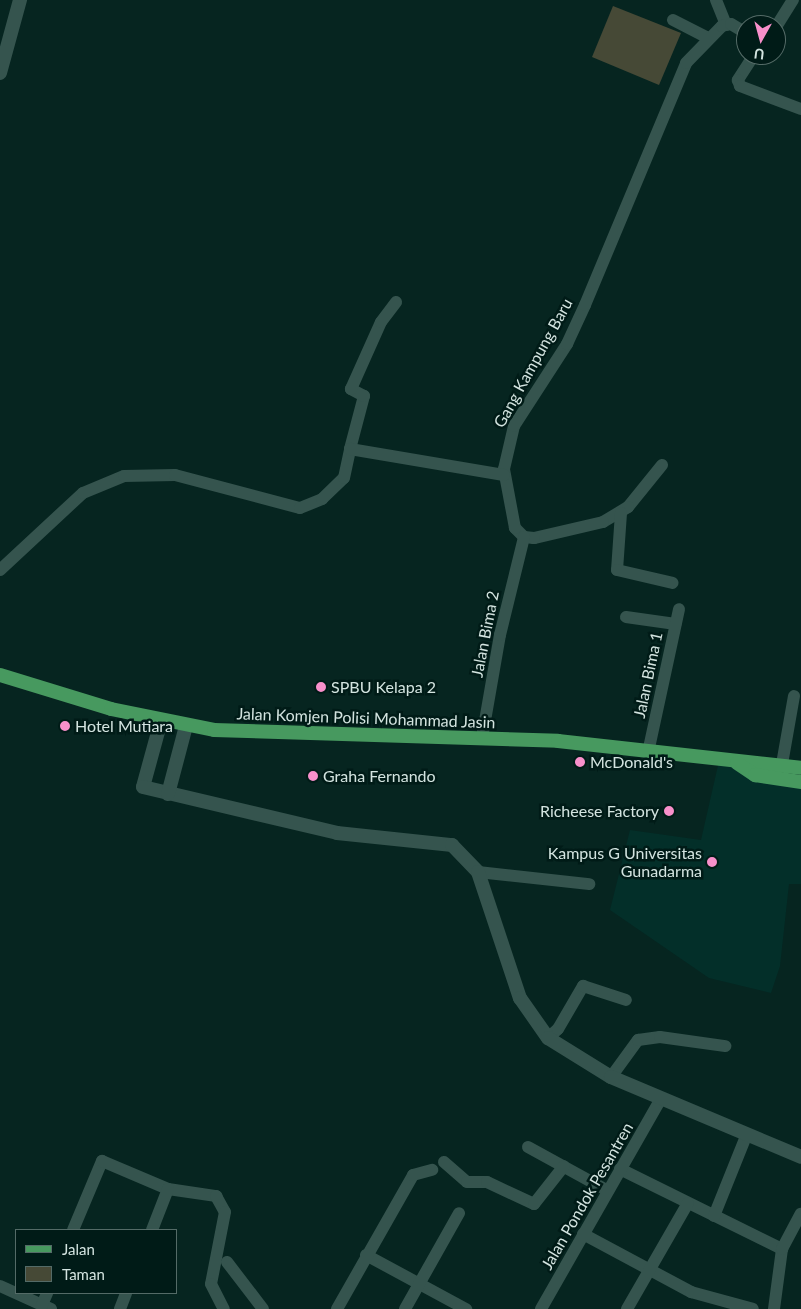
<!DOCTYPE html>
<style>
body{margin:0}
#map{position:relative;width:801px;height:1309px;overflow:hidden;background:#062520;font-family:Lato,sans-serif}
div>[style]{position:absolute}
.built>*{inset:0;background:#032f29}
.green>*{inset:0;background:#464936}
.minor>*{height:12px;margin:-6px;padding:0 6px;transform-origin:6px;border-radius:6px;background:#35544e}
.tertiary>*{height:14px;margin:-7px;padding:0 7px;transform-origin:7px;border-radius:7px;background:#35544e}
.primary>*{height:14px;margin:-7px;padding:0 7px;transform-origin:7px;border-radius:7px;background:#47995f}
.dots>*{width:14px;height:14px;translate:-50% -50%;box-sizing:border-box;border:2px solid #001b17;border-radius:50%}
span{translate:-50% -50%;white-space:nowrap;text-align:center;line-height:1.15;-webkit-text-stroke:5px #001b17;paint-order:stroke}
.street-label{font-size:16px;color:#d3e4e0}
.poi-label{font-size:16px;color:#d3e4e0}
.left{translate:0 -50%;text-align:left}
.right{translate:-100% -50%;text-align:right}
.legend{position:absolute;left:15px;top:1229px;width:162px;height:65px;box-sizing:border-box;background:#001b17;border:1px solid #546b67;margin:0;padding:6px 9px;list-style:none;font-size:15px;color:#d3e4e0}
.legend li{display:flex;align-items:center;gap:10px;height:25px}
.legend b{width:25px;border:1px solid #546b67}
.north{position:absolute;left:736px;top:15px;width:50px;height:50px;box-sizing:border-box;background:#001b17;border:1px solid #546b67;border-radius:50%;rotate:187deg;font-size:14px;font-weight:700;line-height:20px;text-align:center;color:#d3e4e0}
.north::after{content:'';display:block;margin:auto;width:18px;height:22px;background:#f890cb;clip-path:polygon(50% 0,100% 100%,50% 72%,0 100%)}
</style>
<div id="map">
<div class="built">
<div style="clip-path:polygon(719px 761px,801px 778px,801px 884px,789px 884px,780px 966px,771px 993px,709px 978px,610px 910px,630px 830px,701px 840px)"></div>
</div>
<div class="green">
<div style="clip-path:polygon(613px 6px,681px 33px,659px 85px,592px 57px)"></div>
</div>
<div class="minor">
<div style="left:716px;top:0;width:27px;rotate:68deg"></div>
<div style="left:673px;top:20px;width:37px;rotate:27deg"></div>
<div style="left:776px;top:27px;width:32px;rotate:-58deg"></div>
<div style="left:754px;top:55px;width:30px;rotate:123deg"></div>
<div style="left:738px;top:80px;width:6px;rotate:72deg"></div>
<div style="left:740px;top:86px;width:65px;rotate:20.7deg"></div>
<div style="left:350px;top:449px;width:55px;rotate:-75.2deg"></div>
<div style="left:364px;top:396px;width:15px;rotate:-152deg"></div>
<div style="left:351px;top:389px;width:73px;rotate:-65.9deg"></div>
<div style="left:381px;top:322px;width:25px;rotate:-53deg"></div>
<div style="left:662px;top:465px;width:54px;rotate:129deg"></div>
<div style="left:628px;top:507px;width:29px;rotate:149deg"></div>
<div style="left:603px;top:522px;width:71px;rotate:166.9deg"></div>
<div style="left:534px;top:538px;width:10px;rotate:-174deg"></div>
<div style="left:524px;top:537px;width:13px;rotate:-135deg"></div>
<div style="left:515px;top:528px;width:60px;rotate:-100.6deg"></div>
<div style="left:504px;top:469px;width:44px;rotate:-76.9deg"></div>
<div style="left:514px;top:426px;width:98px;rotate:-57.1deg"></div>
<div style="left:567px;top:344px;width:43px;rotate:-65.2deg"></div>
<div style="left:585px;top:305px;width:262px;rotate:-67.3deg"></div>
<div style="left:686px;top:63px;width:52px;rotate:-45.8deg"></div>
<div style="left:722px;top:26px;width:9px;rotate:-13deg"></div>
<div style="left:731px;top:24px;width:17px;rotate:31deg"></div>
<div style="left:621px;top:513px;width:57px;rotate:94deg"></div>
<div style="left:617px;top:570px;width:57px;rotate:13.1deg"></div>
<div style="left:0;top:570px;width:113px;rotate:-42.9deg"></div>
<div style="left:83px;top:493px;width:44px;rotate:-22.5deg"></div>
<div style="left:124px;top:476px;width:51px;rotate:-1.1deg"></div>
<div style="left:175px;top:475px;width:129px;rotate:14.8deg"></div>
<div style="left:300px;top:508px;width:24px;rotate:-22deg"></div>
<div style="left:322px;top:499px;width:30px;rotate:-44deg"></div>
<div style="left:344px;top:478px;width:30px;rotate:-78deg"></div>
<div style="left:350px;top:449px;width:156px;rotate:9.6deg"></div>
<div style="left:626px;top:617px;width:50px;rotate:8deg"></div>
<div style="left:482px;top:738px;width:105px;rotate:-80.1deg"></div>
<div style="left:500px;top:635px;width:101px;rotate:-76.2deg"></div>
<div style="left:649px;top:748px;width:142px;rotate:-77.8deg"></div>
<div style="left:782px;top:764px;width:69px;rotate:-80deg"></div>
<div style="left:478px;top:872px;width:112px;rotate:6.2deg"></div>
<div style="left:548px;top:1038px;width:13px;rotate:-42deg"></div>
<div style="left:558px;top:1029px;width:50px;rotate:-59.8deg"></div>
<div style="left:583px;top:986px;width:45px;rotate:18deg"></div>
<div style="left:611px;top:1077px;width:46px;rotate:-53.9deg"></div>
<div style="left:638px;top:1040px;width:22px;rotate:-8deg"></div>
<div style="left:660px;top:1037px;width:66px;rotate:7.9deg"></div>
<div style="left:528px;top:1147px;width:91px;rotate:28.8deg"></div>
<div style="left:444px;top:1162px;width:30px;rotate:41deg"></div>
<div style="left:467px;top:1182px;width:20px"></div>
<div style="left:487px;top:1182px;width:52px;rotate:25.1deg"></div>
<div style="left:534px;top:1204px;width:48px;rotate:-51.7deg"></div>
<div style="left:620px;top:1169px;width:181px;rotate:26.3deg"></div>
<div style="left:714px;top:1216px;width:88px;rotate:-68.1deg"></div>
<div style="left:73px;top:1230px;width:75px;rotate:-67.2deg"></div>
<div style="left:102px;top:1161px;width:72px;rotate:23deg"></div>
<div style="left:168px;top:1189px;width:49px;rotate:8.3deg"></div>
<div style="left:216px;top:1196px;width:18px;rotate:61deg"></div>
<div style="left:225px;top:1212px;width:73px;rotate:101deg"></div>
<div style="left:211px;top:1284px;width:28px;rotate:63deg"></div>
<div style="left:152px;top:1230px;width:44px;rotate:-68.7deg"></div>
<div style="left:583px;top:1234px;width:123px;rotate:28.2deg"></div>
<div style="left:691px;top:1292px;width:64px;rotate:15.3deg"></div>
<div style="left:366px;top:1255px;width:114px;rotate:28.4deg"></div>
<div style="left:227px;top:1262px;width:59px;rotate:52.5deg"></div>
<div style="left:0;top:1286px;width:56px;rotate:24.3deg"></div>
<div style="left:42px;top:1305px;width:13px;rotate:-67deg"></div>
<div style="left:120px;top:1309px;width:17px;rotate:-69deg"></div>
<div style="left:337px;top:1309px;width:154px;rotate:-60.4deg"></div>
<div style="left:413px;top:1175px;width:20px;rotate:-15deg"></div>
<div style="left:405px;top:1309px;width:110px;rotate:-60.6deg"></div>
<div style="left:541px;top:1309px;width:242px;rotate:-60.3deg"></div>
<div style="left:627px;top:1309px;width:122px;rotate:-60.1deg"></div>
<div style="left:774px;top:1309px;width:61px;rotate:-82.4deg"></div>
<div style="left:782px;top:1249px;width:40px;rotate:-62deg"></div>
</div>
<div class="tertiary">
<div style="left:0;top:73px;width:76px;rotate:-74.7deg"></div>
<div style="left:161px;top:721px;width:68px;rotate:105.3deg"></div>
<div style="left:143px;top:787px;width:199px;rotate:13.3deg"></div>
<div style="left:337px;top:833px;width:116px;rotate:6deg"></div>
<div style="left:452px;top:845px;width:37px;rotate:46deg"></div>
<div style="left:478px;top:872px;width:133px;rotate:71.6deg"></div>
<div style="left:520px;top:998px;width:49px;rotate:55deg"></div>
<div style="left:548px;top:1038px;width:74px;rotate:31.8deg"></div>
<div style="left:611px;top:1077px;width:206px;rotate:22.8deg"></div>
<div style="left:168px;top:794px;width:70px;rotate:-75.2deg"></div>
</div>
<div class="primary">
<div style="left:0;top:675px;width:116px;rotate:17deg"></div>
<div style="left:111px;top:709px;width:105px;rotate:11.5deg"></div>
<div style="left:214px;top:730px;width:344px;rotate:1.8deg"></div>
<div style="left:558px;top:741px;width:244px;rotate:6.3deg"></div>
<div style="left:737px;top:763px;width:22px;rotate:34deg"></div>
<div style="left:755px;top:775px;width:47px;rotate:8.7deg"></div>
</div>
<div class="dots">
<div style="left:321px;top:687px;background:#f890cb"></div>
<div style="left:65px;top:726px;background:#f890cb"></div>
<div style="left:580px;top:762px;background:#f890cb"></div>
<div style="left:313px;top:776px;background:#f890cb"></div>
<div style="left:669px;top:811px;background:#f890cb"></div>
<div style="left:712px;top:862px;background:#f890cb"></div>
</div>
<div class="street-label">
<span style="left:533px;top:363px;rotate:-61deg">Gang Kampung Baru</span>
<span style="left:485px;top:634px;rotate:-79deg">Jalan Bima 2</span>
<span style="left:648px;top:675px;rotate:-78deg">Jalan Bima 1</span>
<span style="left:366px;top:718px;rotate:2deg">Jalan Komjen Polisi Mohammad Jasin</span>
<span style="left:587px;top:1196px;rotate:-60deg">Jalan Pondok Pesantren</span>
</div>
<div class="poi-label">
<span class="left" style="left:331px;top:687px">SPBU Kelapa 2</span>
<span class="left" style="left:75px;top:726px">Hotel Mutiara</span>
<span class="left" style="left:590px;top:762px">McDonald's</span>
<span class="left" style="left:323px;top:776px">Graha Fernando</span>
<span class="right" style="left:659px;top:811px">Richeese Factory</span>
<span class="right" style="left:702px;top:862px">Kampus G Universitas<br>Gunadarma</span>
</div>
<ul class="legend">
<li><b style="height:6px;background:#47995f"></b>Jalan</li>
<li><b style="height:14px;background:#464936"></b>Taman</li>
</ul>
<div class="north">U</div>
</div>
